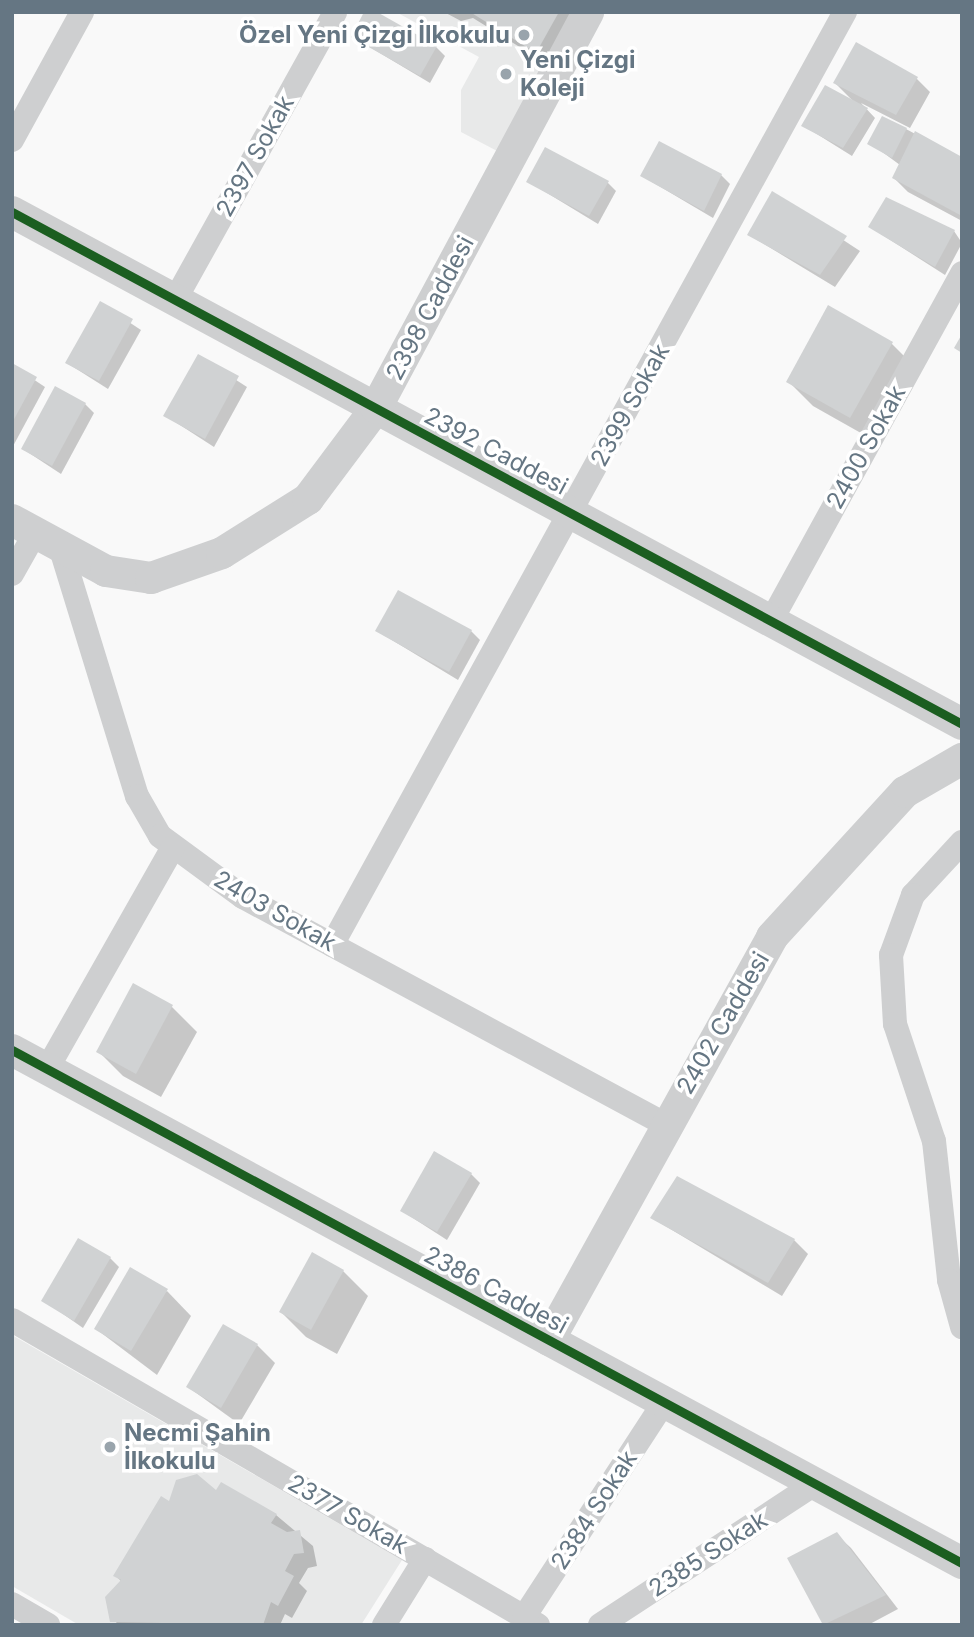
<!DOCTYPE html>
<meta charset="utf-8">
<style>
body{margin:0}
#map{position:relative;width:974px;height:1637px;overflow:hidden;background:#f9f9f9;font-family:Inter,sans-serif}
div>[style]{position:absolute}
.built>*{inset:0;background:#e8e9e9}
.shadow>*{inset:0;background:#0003}
.building>*{inset:0;background:#d0d2d3}
.minor>*{height:24px;margin:-12px;padding:0 12px;transform-origin:12px;border-radius:12px;background:#cecfd0}
.tertiary>*{height:32px;margin:-16px;padding:0 16px;transform-origin:16px;border-radius:16px;background:#cecfd0}
.cycleway>*{height:9px;margin:-4.5px;padding:0 4.5px;transform-origin:4.5px;border-radius:4.5px;background:#1b5e20}
.dots>*{width:19px;height:19px;translate:-50% -50%;box-sizing:border-box;border:4px solid #fff;border-radius:50%}
span{translate:-50% -50%;white-space:nowrap;text-align:center;line-height:1.15;-webkit-text-stroke:7px #fff;paint-order:stroke}
.poi-label{font-size:24px;color:#657683;font-weight:700}
.right{translate:-100% -50%;text-align:right}
.left{translate:0 -50%;text-align:left}
.street-label{font-size:24px;color:#657683}
.frame{position:absolute;inset:0;border:14px solid #657683;pointer-events:none}
</style>
<div id="map">
<div class="built">
<div style="clip-path:polygon(396px 12px,574px 12px,499px 152px,461px 132px,461px 90px,479px 57px)"></div>
<div style="clip-path:polygon(12px 1335px,402px 1560px,361px 1625px,79px 1625px,12px 1586px)"></div>
</div>
<div class="shadow">
<div style="clip-path:polygon(444px 12px,579px 12px,550px 66px,473px 18px,461px 21px)"></div>
<div style="clip-path:polygon(353px 37px,436px 47px,445px 56px,430px 83px)"></div>
<div style="clip-path:polygon(917px 79px,930px 92px,910px 128px,861px 103px,875px 118px,852px 156px,804px 126px,853px 101px,835px 83px)"></div>
<div style="clip-path:polygon(906px 129px,962px 159px,962px 221px,908px 192px,894px 178px,900px 165px,870px 143px)"></div>
<div style="clip-path:polygon(721px 175px,730px 184px,713px 218px,642px 176px)"></div>
<div style="clip-path:polygon(529px 182px,607px 182px,616px 191px,598px 224px)"></div>
<div style="clip-path:polygon(773px 194px,860px 251px,835px 287px,749px 235px)"></div>
<div style="clip-path:polygon(870px 227px,954px 231px,962px 243px,945px 275px)"></div>
<div style="clip-path:polygon(100px 303px,141px 330px,108px 389px,67px 363px)"></div>
<div style="clip-path:polygon(891px 343px,916px 368px,875px 441px,813px 406px,788px 381px)"></div>
<div style="clip-path:polygon(199px 356px,247px 387px,214px 447px,166px 416px)"></div>
<div style="clip-path:polygon(12px 365px,45px 387px,12px 448px)"></div>
<div style="clip-path:polygon(85px 404px,94px 413px,61px 474px,23px 449px)"></div>
<div style="clip-path:polygon(377px 631px,471px 631px,480px 640px,458px 680px)"></div>
<div style="clip-path:polygon(134px 986px,172px 1007px,197px 1032px,161px 1097px,123px 1076px,98px 1051px)"></div>
<div style="clip-path:polygon(471px 1174px,480px 1183px,447px 1240px,402px 1211px)"></div>
<div style="clip-path:polygon(652px 1218px,794px 1240px,808px 1254px,782px 1296px)"></div>
<div style="clip-path:polygon(110px 1258px,119px 1267px,83px 1328px,43px 1300px)"></div>
<div style="clip-path:polygon(343px 1271px,368px 1296px,337px 1354px,306px 1337px,281px 1312px)"></div>
<div style="clip-path:polygon(167px 1291px,191px 1316px,157px 1375px,96px 1329px)"></div>
<div style="clip-path:polygon(257px 1345px,275px 1363px,239px 1424px,188px 1387px)"></div>
<div style="clip-path:polygon(216px 1493px,276px 1515px,313px 1546px,317px 1566px,308px 1568px,299px 1583px,307px 1591px,292px 1618px,285px 1614px,280px 1625px,116px 1625px,122px 1582px,115px 1575px,169px 1503px)"></div>
<div style="clip-path:polygon(837px 1535px,851px 1548px,898px 1609px,868px 1625px,825px 1625px,790px 1559px)"></div>
</div>
<div class="building">
<div style="clip-path:polygon(364px 12px,377px 12px,437px 46px,420px 76px,351px 37px)"></div>
<div style="clip-path:polygon(470px 12px,559px 12px,536px 53px)"></div>
<div style="clip-path:polygon(856px 42px,918px 77px,896px 115px,833px 83px)"></div>
<div style="clip-path:polygon(825px 85px,868px 108px,843px 148px,801px 126px)"></div>
<div style="clip-path:polygon(882px 116px,907px 128px,892px 158px,867px 144px)"></div>
<div style="clip-path:polygon(915px 131px,962px 157px,960px 215px,892px 178px)"></div>
<div style="clip-path:polygon(659px 141px,722px 174px,704px 211px,640px 176px)"></div>
<div style="clip-path:polygon(545px 147px,609px 181px,589px 216px,526px 182px)"></div>
<div style="clip-path:polygon(772px 191px,847px 236px,820px 275px,747px 235px)"></div>
<div style="clip-path:polygon(886px 197px,955px 230px,935px 267px,868px 227px)"></div>
<div style="clip-path:polygon(100px 301px,133px 319px,99px 381px,65px 363px)"></div>
<div style="clip-path:polygon(828px 305px,893px 342px,850px 418px,786px 382px)"></div>
<div style="clip-path:polygon(962px 334px,962px 353px,954px 348px)"></div>
<div style="clip-path:polygon(198px 354px,239px 376px,205px 439px,163px 416px)"></div>
<div style="clip-path:polygon(12px 363px,37px 377px,12px 423px)"></div>
<div style="clip-path:polygon(55px 386px,86px 403px,52px 466px,21px 449px)"></div>
<div style="clip-path:polygon(398px 590px,472px 630px,449px 672px,375px 631px)"></div>
<div style="clip-path:polygon(133px 983px,173px 1005px,136px 1074px,96px 1052px)"></div>
<div style="clip-path:polygon(434px 1151px,472px 1173px,437px 1232px,400px 1211px)"></div>
<div style="clip-path:polygon(677px 1176px,795px 1239px,768px 1283px,650px 1218px)"></div>
<div style="clip-path:polygon(78px 1238px,111px 1257px,74px 1321px,41px 1301px)"></div>
<div style="clip-path:polygon(312px 1252px,344px 1270px,311px 1330px,279px 1312px)"></div>
<div style="clip-path:polygon(130px 1267px,168px 1289px,131px 1351px,94px 1329px)"></div>
<div style="clip-path:polygon(223px 1324px,258px 1344px,221px 1408px,186px 1387px)"></div>
<div style="clip-path:polygon(197px 1474px,216px 1490px,221px 1482px,277px 1514px,271px 1523px,287px 1532px,300px 1530px,304px 1553px,294px 1554px,285px 1571px,294px 1576px,278px 1606px,271px 1602px,263px 1625px,110px 1622px,105px 1597px,121px 1580px,113px 1576px,161px 1496px,169px 1501px,176px 1480px)"></div>
<div style="clip-path:polygon(837px 1532px,886px 1595px,823px 1625px,787px 1558px)"></div>
</div>
<div class="minor">
<div style="left:12px;top:140px;width:146px;rotate:-61.3deg"></div>
<div style="left:175px;top:300px;width:329px;rotate:-60.9deg"></div>
<div style="left:60px;top:546px;width:262px;rotate:72.9deg"></div>
<div style="left:137px;top:796px;width:46px;rotate:60.1deg"></div>
<div style="left:160px;top:836px;width:103px;rotate:36.3deg"></div>
<div style="left:243px;top:897px;width:479px;rotate:28.3deg"></div>
<div style="left:12px;top:574px;width:47px;rotate:-60.7deg"></div>
<div style="left:771px;top:621px;width:397px;rotate:-61.2deg"></div>
<div style="left:962px;top:842px;width:72px;rotate:132.8deg"></div>
<div style="left:913px;top:895px;width:64px;rotate:110.1deg"></div>
<div style="left:891px;top:955px;width:69px;rotate:86.7deg"></div>
<div style="left:895px;top:1024px;width:123px;rotate:71.6deg"></div>
<div style="left:934px;top:1141px;width:140px;rotate:83.8deg"></div>
<div style="left:949px;top:1280px;width:49px;rotate:74.5deg"></div>
<div style="left:332px;top:945px;width:1065px;rotate:-61.2deg"></div>
<div style="left:47px;top:1069px;width:255px;rotate:-60.4deg"></div>
<div style="left:12px;top:1320px;width:608px;rotate:30.11deg"></div>
<div style="left:12px;top:1604px;width:42px;rotate:30.3deg"></div>
<div style="left:524px;top:1617px;width:257px;rotate:-56.9deg"></div>
<div style="left:384px;top:1625px;width:78px;rotate:-58.2deg"></div>
<div style="left:600px;top:1625px;width:257px;rotate:-33.3deg"></div>
</div>
<div class="tertiary">
<div style="left:12px;top:212px;width:1079px;rotate:28.32deg"></div>
<div style="left:12px;top:520px;width:107px;rotate:28.5deg"></div>
<div style="left:106px;top:571px;width:46px;rotate:8.8deg"></div>
<div style="left:151px;top:578px;width:75px;rotate:-19.4deg"></div>
<div style="left:222px;top:553px;width:102px;rotate:-32.1deg"></div>
<div style="left:308px;top:499px;width:114px;rotate:-53.2deg"></div>
<div style="left:376px;top:408px;width:449px;rotate:-61.8deg"></div>
<div style="left:12px;top:1050px;width:1080px;rotate:28.37deg"></div>
<div style="left:549px;top:1340px;width:461px;rotate:-61deg"></div>
<div style="left:772px;top:937px;width:197px;rotate:-47.5deg"></div>
<div style="left:905px;top:792px;width:66px;rotate:-30.1deg"></div>
</div>
<div class="cycleway">
<div style="left:12px;top:212px;width:1079px;rotate:28.32deg"></div>
<div style="left:12px;top:1050px;width:1080px;rotate:28.37deg"></div>
</div>
<div class="dots">
<div style="left:524px;top:35px;background:#99a4ac"></div>
<div style="left:506px;top:74px;background:#99a4ac"></div>
<div style="left:110px;top:1447px;background:#99a4ac"></div>
</div>
<div class="poi-label">
<span class="right" style="left:510px;top:35px">Özel Yeni Çizgi İlkokulu</span>
<span class="left" style="left:520px;top:74px">Yeni Çizgi<br>Koleji</span>
<span class="left" style="left:124px;top:1447px">Necmi Şahin<br>İlkokulu</span>
</div>
<div class="street-label">
<span style="left:255px;top:156px;rotate:-61deg">2397 Sokak</span>
<span style="left:430px;top:308px;rotate:-62deg">2398 Caddesi</span>
<span style="left:630px;top:405px;rotate:-61deg">2399 Sokak</span>
<span style="left:866px;top:447px;rotate:-61deg">2400 Sokak</span>
<span style="left:496px;top:451px;rotate:28deg">2392 Caddesi</span>
<span style="left:275px;top:911px;rotate:30deg">2403 Sokak</span>
<span style="left:723px;top:1023px;rotate:-60deg">2402 Caddesi</span>
<span style="left:496px;top:1290px;rotate:28deg">2386 Caddesi</span>
<span style="left:594px;top:1510px;rotate:-57deg">2384 Sokak</span>
<span style="left:348px;top:1514px;rotate:30deg">2377 Sokak</span>
<span style="left:708px;top:1554px;rotate:-33deg">2385 Sokak</span>
</div>
<div class="frame"></div>
</div>
